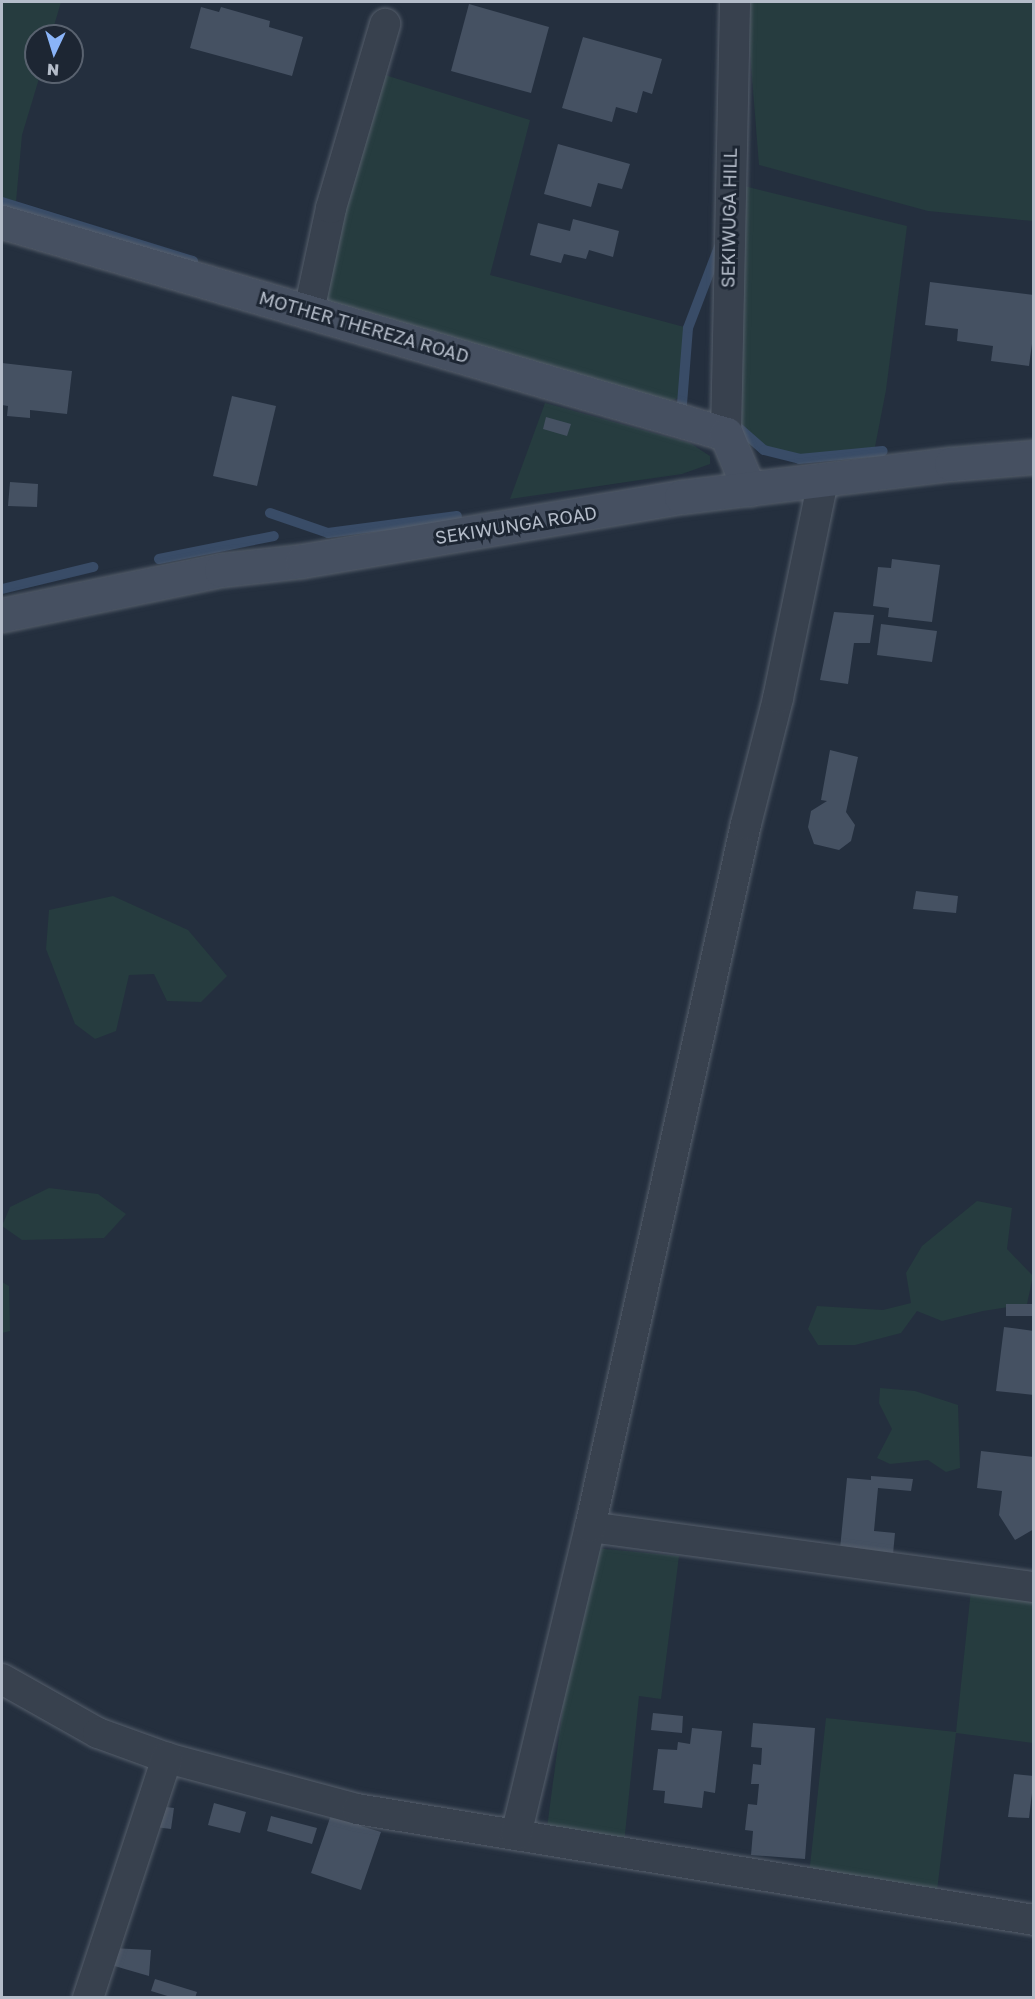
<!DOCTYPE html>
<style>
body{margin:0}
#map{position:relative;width:1035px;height:1999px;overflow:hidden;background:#242f3e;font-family:"Golos Text",sans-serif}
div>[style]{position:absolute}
.green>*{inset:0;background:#263c3f}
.stream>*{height:10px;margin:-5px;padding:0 5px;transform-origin:5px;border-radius:5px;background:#394c67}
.building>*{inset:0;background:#455162}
.roads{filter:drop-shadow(0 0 2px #565f6c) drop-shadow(0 0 2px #565f6c)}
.street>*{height:30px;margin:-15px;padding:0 15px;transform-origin:15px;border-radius:15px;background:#38414e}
.secondary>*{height:33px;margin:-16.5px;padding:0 16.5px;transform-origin:16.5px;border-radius:16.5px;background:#465061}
span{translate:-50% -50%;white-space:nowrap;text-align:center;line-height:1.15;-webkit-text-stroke:6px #1d2633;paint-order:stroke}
.street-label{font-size:18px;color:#b4bcc9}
.frame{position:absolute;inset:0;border:3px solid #b4bcc9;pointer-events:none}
.north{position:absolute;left:24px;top:24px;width:60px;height:60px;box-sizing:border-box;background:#1d2633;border:2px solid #59626f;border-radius:50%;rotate:184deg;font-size:16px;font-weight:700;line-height:24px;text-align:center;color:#b4bcc9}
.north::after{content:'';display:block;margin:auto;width:21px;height:27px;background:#8ab4f8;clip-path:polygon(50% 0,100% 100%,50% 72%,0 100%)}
</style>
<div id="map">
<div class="green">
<div style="clip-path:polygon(2px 2px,61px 2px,51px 36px,36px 36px,36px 72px,41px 72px,22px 135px,15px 213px,2px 210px)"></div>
<div style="clip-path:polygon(746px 2px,1033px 2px,1033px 221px,928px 211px,759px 165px)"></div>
<div style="clip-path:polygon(372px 71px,530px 120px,490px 275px,688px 328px,678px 398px,658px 406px,300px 298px)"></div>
<div style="clip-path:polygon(736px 184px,907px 226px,886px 390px,874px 452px,799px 459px,764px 450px,729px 419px)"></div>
<div style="clip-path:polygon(545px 403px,690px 443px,710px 456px,710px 464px,682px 474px,510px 499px)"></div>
<div style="clip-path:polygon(113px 896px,188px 930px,227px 976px,201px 1002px,167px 1001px,154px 974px,129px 975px,116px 1031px,95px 1039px,75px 1024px,46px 949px,49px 910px)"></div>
<div style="clip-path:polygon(49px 1188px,98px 1194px,126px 1214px,104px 1238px,22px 1240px,2px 1226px,10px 1207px)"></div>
<div style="clip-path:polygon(977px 1201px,1012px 1208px,1007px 1249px,1033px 1276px,1027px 1304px,983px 1311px,942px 1321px,917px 1311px,901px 1333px,855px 1345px,818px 1345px,808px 1329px,817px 1306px,883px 1310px,911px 1303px,906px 1273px,922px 1246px)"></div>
<div style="clip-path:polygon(2px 1282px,9px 1286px,10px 1331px,2px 1333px)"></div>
<div style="clip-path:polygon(880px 1388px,915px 1391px,958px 1405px,960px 1468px,946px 1472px,928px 1460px,890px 1464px,877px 1458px,892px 1429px,879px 1403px)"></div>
<div style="clip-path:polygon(595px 1548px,679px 1556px,661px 1699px,639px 1696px,624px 1844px,547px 1828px,564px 1699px)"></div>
<div style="clip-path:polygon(971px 1590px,1034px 1599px,1033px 1743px,956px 1733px,937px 1891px,809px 1875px,826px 1718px,956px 1732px)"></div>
</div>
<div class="stream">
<div style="left:2px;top:202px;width:200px;rotate:17.2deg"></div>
<div style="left:682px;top:404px;width:76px;rotate:-85.5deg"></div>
<div style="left:688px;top:328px;width:87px;rotate:-69.1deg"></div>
<div style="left:733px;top:423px;width:41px;rotate:41.1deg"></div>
<div style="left:764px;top:450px;width:36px;rotate:14deg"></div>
<div style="left:799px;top:459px;width:84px;rotate:-5.4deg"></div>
<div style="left:270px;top:513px;width:61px;rotate:19deg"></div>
<div style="left:328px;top:533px;width:130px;rotate:-7.5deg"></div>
<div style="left:159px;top:559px;width:117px;rotate:-11.3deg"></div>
<div style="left:2px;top:589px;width:94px;rotate:-13.6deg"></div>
</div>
<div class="building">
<div style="clip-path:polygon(469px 4px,549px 27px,531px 93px,451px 71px)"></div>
<div style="clip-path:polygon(201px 7px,219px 12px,221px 7px,270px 21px,269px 27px,303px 37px,292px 76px,190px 48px)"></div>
<div style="clip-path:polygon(583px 37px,662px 59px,652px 94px,643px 91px,637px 113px,616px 107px,612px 122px,562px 108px)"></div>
<div style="clip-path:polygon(558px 144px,630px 164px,622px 189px,598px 183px,591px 207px,544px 194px)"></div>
<div style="clip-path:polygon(573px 219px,619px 231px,613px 257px,589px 250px,586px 259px,564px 254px,561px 263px,530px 255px,538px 223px,570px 231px)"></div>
<div style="clip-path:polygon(930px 282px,1034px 295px,1034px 329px,1029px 366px,991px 361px,993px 346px,957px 341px,958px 329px,925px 325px)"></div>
<div style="clip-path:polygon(2px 363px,72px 371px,67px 414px,30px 410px,30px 418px,7px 416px,8px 406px,2px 405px)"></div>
<div style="clip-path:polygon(232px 396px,276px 406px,257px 486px,213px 476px)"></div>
<div style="clip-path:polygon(546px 417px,571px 424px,567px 436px,543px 429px)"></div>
<div style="clip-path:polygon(10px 482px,38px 484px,37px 507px,8px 506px)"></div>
<div style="clip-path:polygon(892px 559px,940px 565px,932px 622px,888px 617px,889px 608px,873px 606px,878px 567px,891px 568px)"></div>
<div style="clip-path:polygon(834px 612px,874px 615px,870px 643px,854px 643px,848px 684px,820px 680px)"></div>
<div style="clip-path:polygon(881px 624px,937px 631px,932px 662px,877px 655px)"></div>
<div style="clip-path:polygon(830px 750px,858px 757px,846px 812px,855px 825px,851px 841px,839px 850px,814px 844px,808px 827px,811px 811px,827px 801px,821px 800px)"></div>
<div style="clip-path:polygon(916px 891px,958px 896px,956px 913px,913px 909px)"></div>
<div style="clip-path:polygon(1006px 1304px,1034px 1304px,1034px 1316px,1006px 1316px)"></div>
<div style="clip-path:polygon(1004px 1327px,1034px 1331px,1034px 1395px,996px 1391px)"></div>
<div style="clip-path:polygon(981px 1451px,1034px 1457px,1034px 1529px,1015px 1540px,999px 1515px,1002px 1491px,977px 1488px)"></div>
<div style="clip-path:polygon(871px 1476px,913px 1479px,911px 1491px,878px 1488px,874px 1531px,895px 1533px,893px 1554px,840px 1549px,847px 1478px,871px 1480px)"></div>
<div style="clip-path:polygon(653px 1713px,683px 1716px,682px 1733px,651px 1730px)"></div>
<div style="clip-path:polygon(753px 1723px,815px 1728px,805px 1859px,751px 1855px,753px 1831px,745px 1830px,748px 1804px,757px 1805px,759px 1784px,751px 1784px,753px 1764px,761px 1765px,762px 1748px,751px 1747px)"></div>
<div style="clip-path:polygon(692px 1728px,722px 1731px,715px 1793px,704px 1791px,702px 1808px,664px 1803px,665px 1791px,653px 1790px,658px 1749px,677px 1750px,678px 1742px,690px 1744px)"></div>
<div style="clip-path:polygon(1014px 1774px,1034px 1776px,1029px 1818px,1008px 1817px)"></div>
<div style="clip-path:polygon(214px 1803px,246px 1812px,240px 1833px,208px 1825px)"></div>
<div style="clip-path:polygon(158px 1806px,174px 1808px,171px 1829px,155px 1827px)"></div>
<div style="clip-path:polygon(331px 1815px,363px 1819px,361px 1826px,381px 1832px,361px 1890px,311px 1873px)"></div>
<div style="clip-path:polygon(271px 1816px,317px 1828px,312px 1844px,267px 1831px)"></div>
<div style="clip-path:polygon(112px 1948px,151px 1950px,149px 1976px,111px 1965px)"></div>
<div style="clip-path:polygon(155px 1979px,197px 1992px,195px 1998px,174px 1998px,151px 1991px)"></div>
</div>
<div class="roads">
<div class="street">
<div style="left:309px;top:311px;width:105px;rotate:-77.9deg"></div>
<div style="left:331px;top:208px;width:192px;rotate:-73.6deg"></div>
<div style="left:726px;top:434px;width:432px;rotate:-88.8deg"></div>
<div style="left:590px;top:1527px;width:448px;rotate:7.7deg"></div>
<div style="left:2px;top:1679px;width:110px;rotate:29.4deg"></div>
<div style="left:98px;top:1733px;width:73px;rotate:19.9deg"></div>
<div style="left:167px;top:1758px;width:197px;rotate:15deg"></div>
<div style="left:357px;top:1809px;width:686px;rotate:9.31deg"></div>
<div style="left:516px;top:1835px;width:317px;rotate:-76.5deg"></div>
<div style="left:590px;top:1527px;width:720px;rotate:-77.49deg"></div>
<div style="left:746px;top:824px;width:130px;rotate:-75.7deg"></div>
<div style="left:778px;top:698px;width:222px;rotate:-78.3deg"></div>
<div style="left:88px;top:1998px;width:253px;rotate:-71.8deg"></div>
</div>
<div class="secondary">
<div style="left:2px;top:222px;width:754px;rotate:16.32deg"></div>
<div style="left:726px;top:434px;width:60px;rotate:67.3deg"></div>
<div style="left:2px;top:615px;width:224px;rotate:-11.6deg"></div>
<div style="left:221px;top:570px;width:81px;rotate:-6.3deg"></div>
<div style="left:302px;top:561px;width:384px;rotate:-9.6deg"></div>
<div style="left:681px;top:497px;width:272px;rotate:-7deg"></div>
<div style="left:951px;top:464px;width:83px;rotate:-4.8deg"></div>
</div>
</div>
<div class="street-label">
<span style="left:729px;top:218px;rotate:-89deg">SEKIWUGA HILL</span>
<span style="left:364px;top:327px;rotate:16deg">MOTHER THEREZA ROAD</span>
<span style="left:516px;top:525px;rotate:-9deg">SEKIWUNGA ROAD</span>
</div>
<div class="frame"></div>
<div class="north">N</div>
</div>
